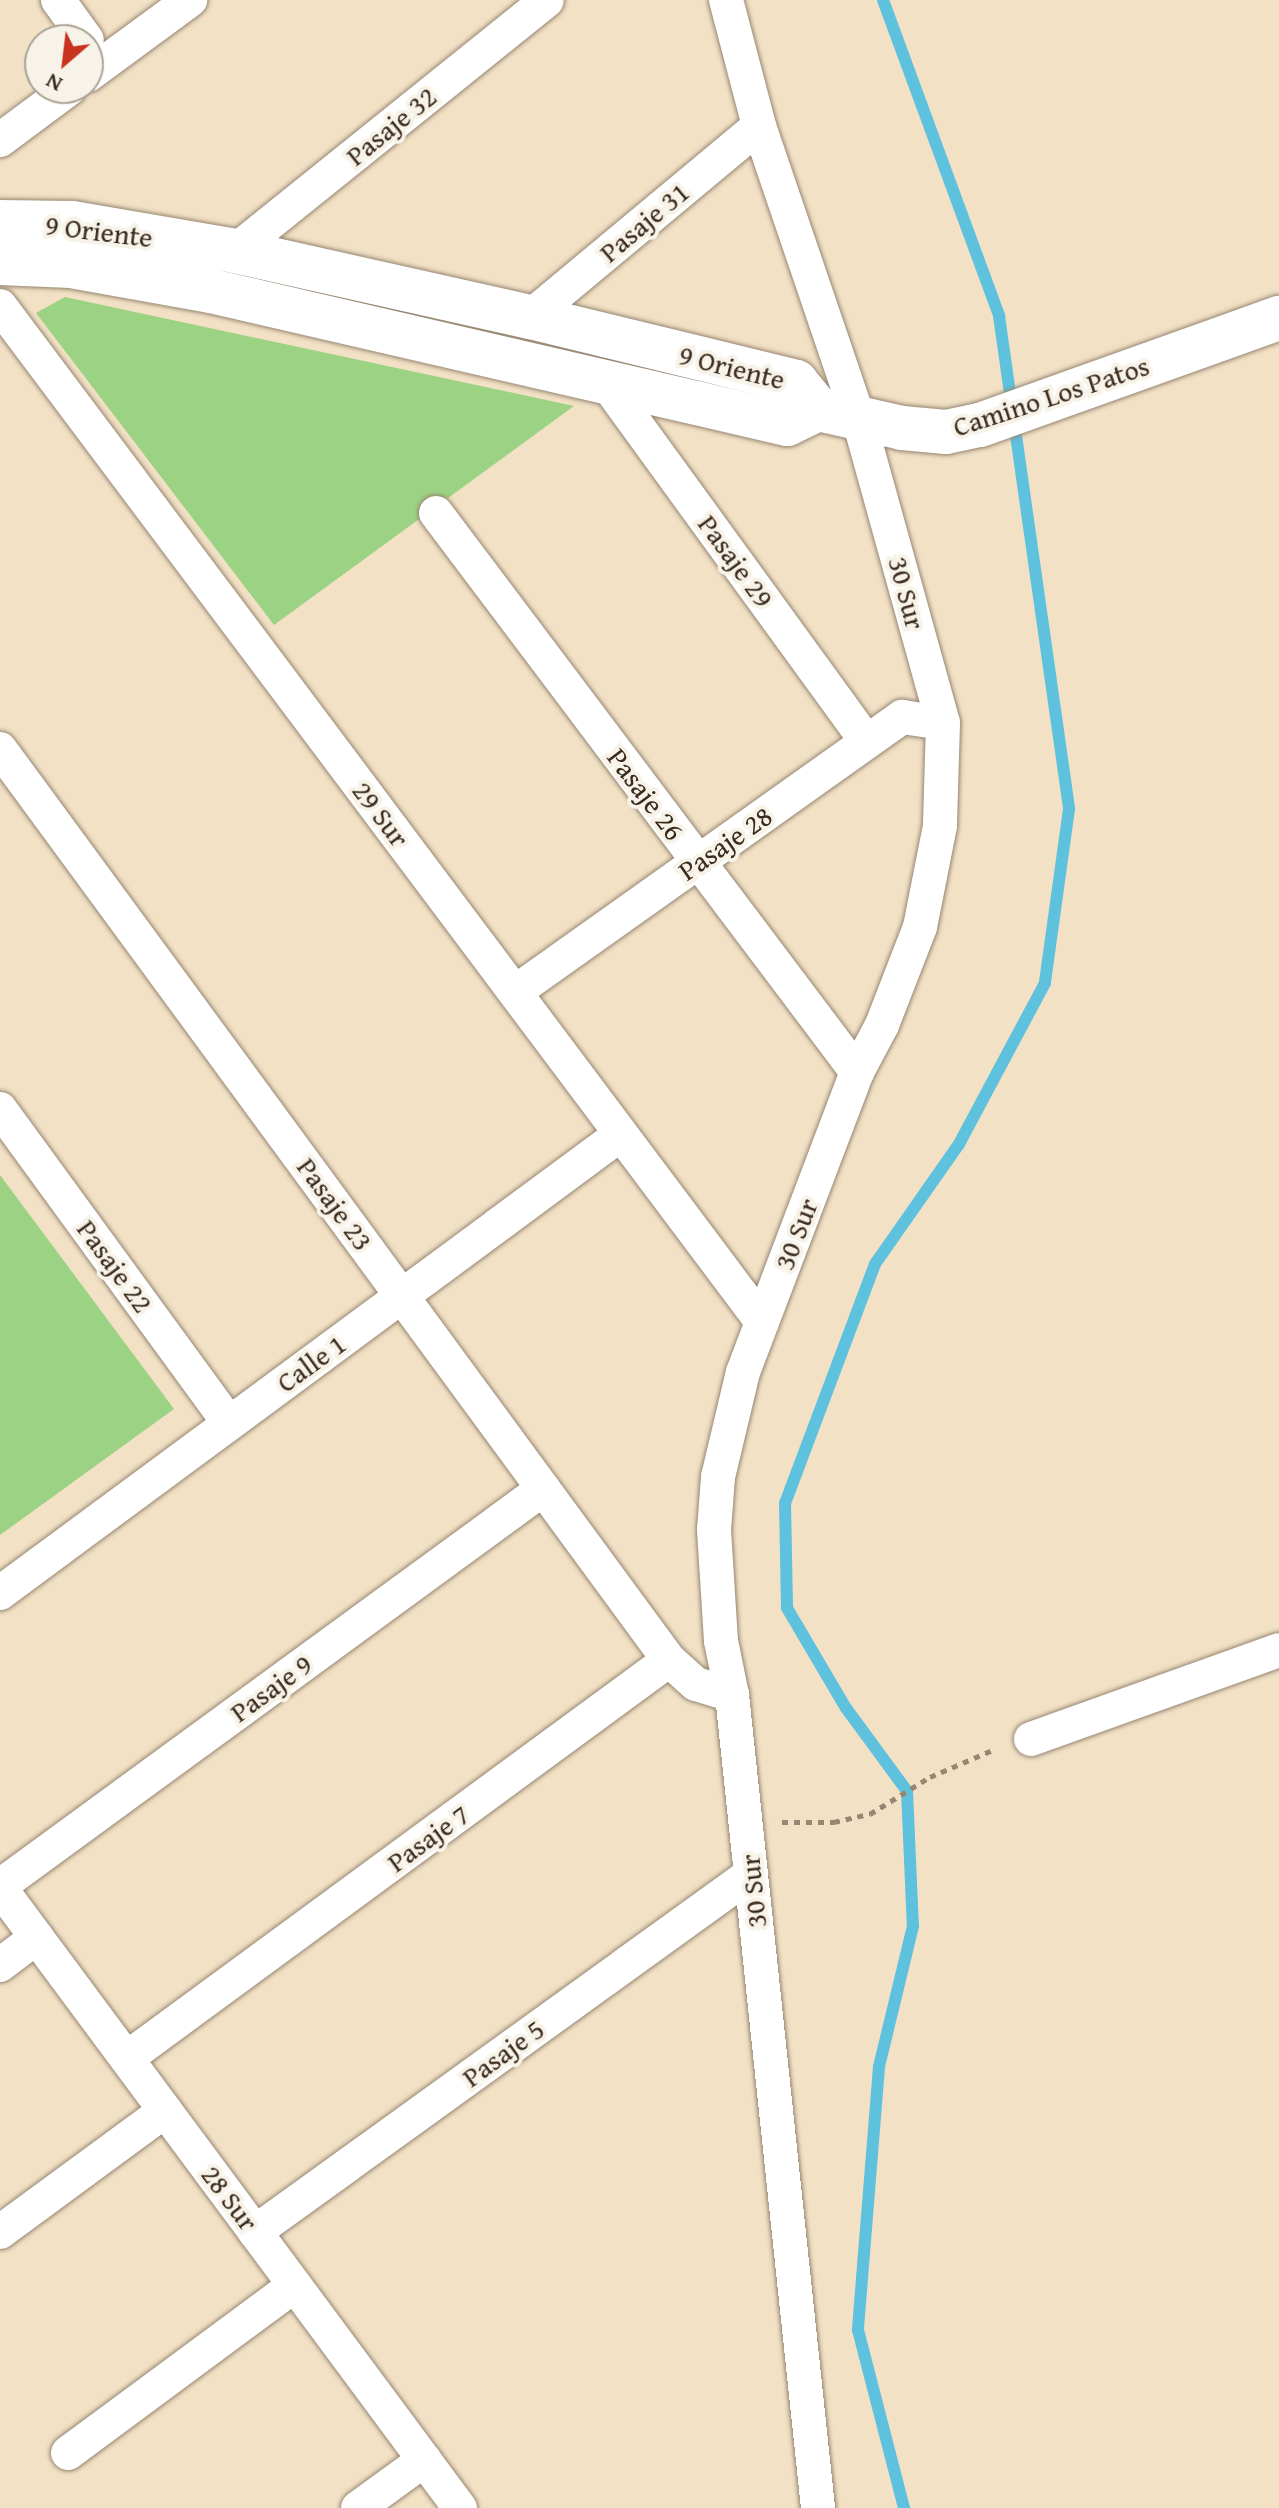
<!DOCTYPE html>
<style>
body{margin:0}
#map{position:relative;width:1279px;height:2508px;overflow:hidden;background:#f2e1c5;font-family:"Gentium Book Plus",serif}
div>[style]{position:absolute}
.green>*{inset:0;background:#9cd283}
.stream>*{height:12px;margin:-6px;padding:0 6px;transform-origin:6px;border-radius:6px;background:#5ec1dd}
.path>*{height:5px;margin-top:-2.5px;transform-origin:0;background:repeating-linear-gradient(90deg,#968672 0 6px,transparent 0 12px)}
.roads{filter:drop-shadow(0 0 2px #968672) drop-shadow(0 0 2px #968672)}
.street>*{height:34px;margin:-17px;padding:0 17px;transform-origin:17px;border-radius:17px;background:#fff}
.secondary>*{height:44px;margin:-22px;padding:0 22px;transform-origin:22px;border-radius:22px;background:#fff}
span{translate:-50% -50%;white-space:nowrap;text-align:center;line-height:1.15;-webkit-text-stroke:8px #f7f3e8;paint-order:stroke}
.street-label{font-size:28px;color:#3b2a1e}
.north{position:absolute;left:24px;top:24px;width:80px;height:80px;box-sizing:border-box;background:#f7f3e8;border:2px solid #aca397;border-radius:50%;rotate:208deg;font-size:22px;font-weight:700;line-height:32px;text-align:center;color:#3b2a1e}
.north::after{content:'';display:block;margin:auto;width:28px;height:36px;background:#c8321e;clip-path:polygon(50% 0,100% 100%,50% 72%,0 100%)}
</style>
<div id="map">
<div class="green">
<div style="clip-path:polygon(65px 297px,574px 406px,274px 625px,36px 313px)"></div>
<div style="clip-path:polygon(0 1175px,174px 1409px,0 1535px)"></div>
</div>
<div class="stream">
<div style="left:883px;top:0;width:337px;rotate:69.8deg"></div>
<div style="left:999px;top:316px;width:498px;rotate:81.9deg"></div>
<div style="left:1069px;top:809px;width:176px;rotate:97.9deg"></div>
<div style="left:1045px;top:983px;width:183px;rotate:118.1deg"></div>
<div style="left:959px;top:1144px;width:146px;rotate:125deg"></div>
<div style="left:875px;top:1264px;width:255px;rotate:110.6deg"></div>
<div style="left:785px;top:1503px;width:105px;rotate:88.9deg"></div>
<div style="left:787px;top:1608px;width:116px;rotate:59.5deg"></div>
<div style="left:846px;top:1708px;width:103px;rotate:53.7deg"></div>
<div style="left:907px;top:1791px;width:135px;rotate:87.5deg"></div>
<div style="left:913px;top:1926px;width:145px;rotate:103.6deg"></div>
<div style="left:879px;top:2067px;width:264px;rotate:94.6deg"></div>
<div style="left:858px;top:2330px;width:184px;rotate:75.5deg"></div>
</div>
<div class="path">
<div style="left:782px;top:1822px;width:52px"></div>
<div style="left:834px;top:1822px;width:37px;rotate:-13deg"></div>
<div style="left:870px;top:1814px;width:70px;rotate:-31.7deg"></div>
<div style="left:930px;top:1777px;width:71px;rotate:-23.3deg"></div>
</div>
<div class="roads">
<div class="street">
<div style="left:58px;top:0;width:49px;rotate:54.1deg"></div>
<div style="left:726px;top:0;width:130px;rotate:75.3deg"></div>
<div style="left:759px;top:126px;width:311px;rotate:71.2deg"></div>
<div style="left:859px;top:420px;width:314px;rotate:74.5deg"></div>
<div style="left:943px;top:723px;width:103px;rotate:91.7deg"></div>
<div style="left:940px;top:826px;width:103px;rotate:101.2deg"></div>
<div style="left:920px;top:927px;width:105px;rotate:111.2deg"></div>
<div style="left:882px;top:1025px;width:53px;rotate:118deg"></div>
<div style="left:857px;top:1072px;width:321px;rotate:110.8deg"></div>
<div style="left:743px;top:1372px;width:108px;rotate:103.4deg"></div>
<div style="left:718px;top:1477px;width:53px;rotate:94.3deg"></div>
<div style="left:714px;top:1530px;width:111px;rotate:86.4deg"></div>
<div style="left:721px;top:1641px;width:55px;rotate:78.5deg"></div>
<div style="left:732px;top:1695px;width:818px;rotate:83.96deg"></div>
<div style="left:88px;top:75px;width:127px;rotate:-36.3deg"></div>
<div style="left:0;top:140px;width:87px;rotate:-36.6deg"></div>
<div style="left:235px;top:251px;width:400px;rotate:-38.8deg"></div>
<div style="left:0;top:306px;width:1270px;rotate:53.13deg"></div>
<div style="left:530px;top:317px;width:298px;rotate:-39.8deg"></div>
<div style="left:604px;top:380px;width:447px;rotate:54deg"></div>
<div style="left:436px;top:513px;width:700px;rotate:53.02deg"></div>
<div style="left:0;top:749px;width:1130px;rotate:53.71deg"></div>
<div style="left:669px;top:1660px;width:36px;rotate:42deg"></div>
<div style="left:696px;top:1684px;width:38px;rotate:17deg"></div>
<div style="left:515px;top:992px;width:475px;rotate:-35.4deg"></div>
<div style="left:902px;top:717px;width:41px;rotate:8.3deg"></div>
<div style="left:0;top:1109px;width:389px;rotate:53.9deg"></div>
<div style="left:0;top:1593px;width:772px;rotate:-36.47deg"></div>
<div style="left:1031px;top:1739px;width:263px;rotate:-19.7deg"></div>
<div style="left:0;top:1886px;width:673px;rotate:-36.17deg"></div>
<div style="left:0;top:1888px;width:772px;rotate:53.43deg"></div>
<div style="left:0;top:1965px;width:46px;rotate:-37.1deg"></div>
<div style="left:127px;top:2058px;width:672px;rotate:-36.29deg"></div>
<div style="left:0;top:2232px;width:205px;rotate:-36.3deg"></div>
<div style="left:255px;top:2232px;width:612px;rotate:-35.82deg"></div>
<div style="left:68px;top:2453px;width:282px;rotate:-36.5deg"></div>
<div style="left:358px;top:2508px;width:82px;rotate:-36deg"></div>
</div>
<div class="secondary">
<div style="left:0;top:222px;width:72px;rotate:0.8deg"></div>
<div style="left:72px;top:223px;width:165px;rotate:9.7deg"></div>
<div style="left:235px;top:251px;width:302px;rotate:12.6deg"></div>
<div style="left:530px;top:317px;width:274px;rotate:13.7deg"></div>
<div style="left:796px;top:382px;width:35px;rotate:51deg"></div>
<div style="left:818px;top:409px;width:34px;rotate:154deg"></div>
<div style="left:787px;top:424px;width:591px;rotate:-167deg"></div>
<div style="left:211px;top:291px;width:142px;rotate:-169.9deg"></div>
<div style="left:71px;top:266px;width:71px;rotate:-177.6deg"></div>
<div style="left:818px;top:409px;width:86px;rotate:12.7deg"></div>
<div style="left:902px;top:428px;width:44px;rotate:5.2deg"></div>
<div style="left:946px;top:432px;width:35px;rotate:-12deg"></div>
<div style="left:980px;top:425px;width:318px;rotate:-19.7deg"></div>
</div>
</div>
<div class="street-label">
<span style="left:391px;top:126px;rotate:-39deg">Pasaje 32</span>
<span style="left:644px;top:222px;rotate:-40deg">Pasaje 31</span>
<span style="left:99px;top:231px;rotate:7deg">9 Oriente</span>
<span style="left:732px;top:367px;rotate:14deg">9 Oriente</span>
<span style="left:1051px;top:396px;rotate:-18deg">Camino Los Patos</span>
<span style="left:736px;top:561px;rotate:54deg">Pasaje 29</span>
<span style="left:907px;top:593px;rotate:75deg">30 Sur</span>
<span style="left:646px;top:794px;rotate:53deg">Pasaje 26</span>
<span style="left:381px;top:814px;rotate:53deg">29 Sur</span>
<span style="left:725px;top:843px;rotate:-35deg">Pasaje 28</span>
<span style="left:335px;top:1204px;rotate:54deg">Pasaje 23</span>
<span style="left:796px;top:1234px;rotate:-69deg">30 Sur</span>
<span style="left:115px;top:1266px;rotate:54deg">Pasaje 22</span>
<span style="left:311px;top:1363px;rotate:-36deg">Calle 1</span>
<span style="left:271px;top:1688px;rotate:-36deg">Pasaje 9</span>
<span style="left:428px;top:1838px;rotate:-36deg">Pasaje 7</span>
<span style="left:753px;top:1891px;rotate:-96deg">30 Sur</span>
<span style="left:503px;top:2053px;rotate:-36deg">Pasaje 5</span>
<span style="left:230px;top:2198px;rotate:53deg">28 Sur</span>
</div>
<div class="north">N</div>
</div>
